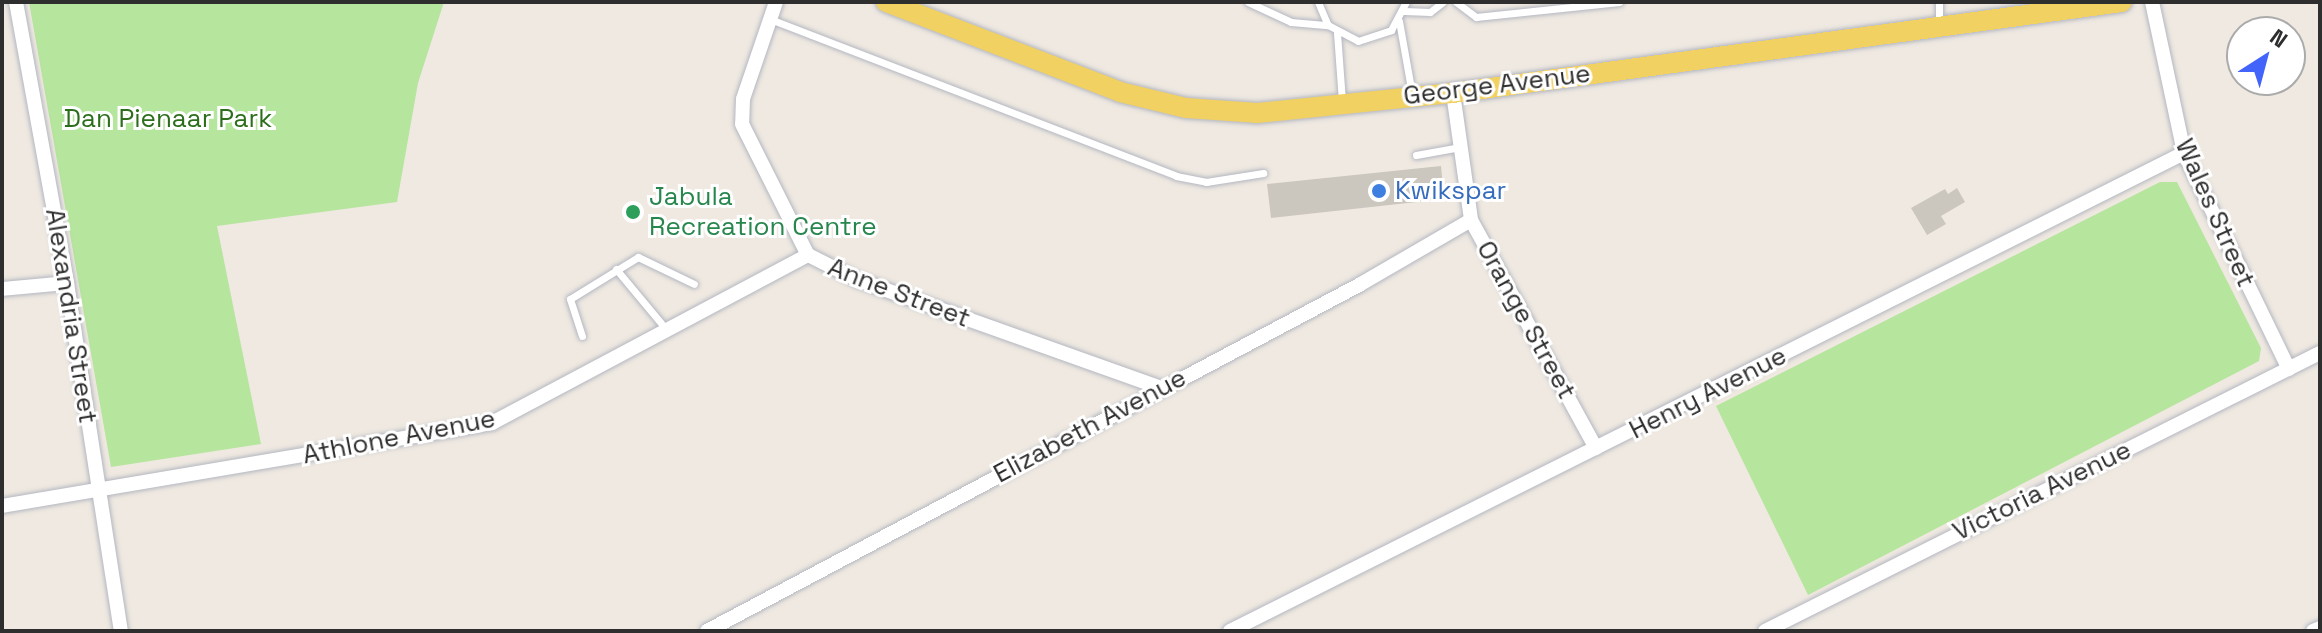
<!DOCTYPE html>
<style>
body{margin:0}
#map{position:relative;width:2322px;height:633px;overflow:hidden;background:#efe9e1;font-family:"Space Grotesk",sans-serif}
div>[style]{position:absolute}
.green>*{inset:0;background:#b6e59e}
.building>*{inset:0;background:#cbc7bf}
.roads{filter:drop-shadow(0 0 2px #b4b7c1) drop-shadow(0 0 2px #b4b7c1)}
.service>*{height:7px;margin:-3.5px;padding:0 3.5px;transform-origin:3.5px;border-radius:3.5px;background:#fff}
.minor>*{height:14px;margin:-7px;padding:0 7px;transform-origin:7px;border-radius:7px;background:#fff}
.primary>*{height:20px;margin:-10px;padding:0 10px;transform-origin:10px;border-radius:10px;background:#f2d163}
.dots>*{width:22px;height:22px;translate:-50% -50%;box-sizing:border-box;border:4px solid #fff;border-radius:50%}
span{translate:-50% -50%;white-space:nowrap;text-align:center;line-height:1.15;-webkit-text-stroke:6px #fff;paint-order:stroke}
.street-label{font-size:26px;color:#2e2e2e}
.park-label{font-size:26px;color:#2c6e1b}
.shop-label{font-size:26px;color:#366cbe}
.left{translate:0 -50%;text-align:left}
.leisure-label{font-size:26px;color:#27864d}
.frame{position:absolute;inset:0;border:4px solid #2e2e2e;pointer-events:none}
.north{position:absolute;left:2226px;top:16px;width:80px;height:80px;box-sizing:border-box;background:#fff;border:2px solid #ababab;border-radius:50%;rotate:36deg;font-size:22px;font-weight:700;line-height:32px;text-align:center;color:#2e2e2e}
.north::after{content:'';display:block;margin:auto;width:28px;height:36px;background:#4264fb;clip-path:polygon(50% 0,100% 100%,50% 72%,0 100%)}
</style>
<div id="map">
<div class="green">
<div style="clip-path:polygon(29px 2px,444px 2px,418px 83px,397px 202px,217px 226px,261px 444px,111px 467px)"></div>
<div style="clip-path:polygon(2160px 182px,2177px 182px,2261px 348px,2259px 361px,1808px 595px,1716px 406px)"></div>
</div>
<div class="building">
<div style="clip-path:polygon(1441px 166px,1444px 199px,1271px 218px,1267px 184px)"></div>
<div style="clip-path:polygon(1957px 188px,1965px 202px,1941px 216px,1946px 224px,1927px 235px,1911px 208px,1945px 189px,1948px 194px)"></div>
</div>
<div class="roads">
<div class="service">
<div style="left:1248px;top:2px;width:47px;rotate:24.9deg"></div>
<div style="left:1291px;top:22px;width:37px;rotate:5deg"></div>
<div style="left:1318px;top:2px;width:25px;rotate:67deg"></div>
<div style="left:1328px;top:25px;width:34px;rotate:28deg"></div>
<div style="left:1358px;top:41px;width:35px;rotate:-18deg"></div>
<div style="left:1391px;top:30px;width:32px;rotate:-62deg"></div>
<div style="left:1456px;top:2px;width:25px;rotate:37deg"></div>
<div style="left:1476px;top:17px;width:144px;rotate:-6deg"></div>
<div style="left:1404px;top:11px;width:26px;rotate:2deg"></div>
<div style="left:1430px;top:12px;width:16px;rotate:-38deg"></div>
<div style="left:770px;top:19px;width:435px;rotate:21.1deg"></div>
<div style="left:1176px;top:176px;width:31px;rotate:11deg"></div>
<div style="left:1206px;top:182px;width:58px;rotate:-9deg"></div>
<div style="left:1399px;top:21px;width:74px;rotate:79.9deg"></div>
<div style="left:1939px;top:24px;width:22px;rotate:-90deg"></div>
<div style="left:1337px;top:33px;width:68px;rotate:85.8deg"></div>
<div style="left:1416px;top:155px;width:45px;rotate:-10.3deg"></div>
<div style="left:616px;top:269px;width:78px;rotate:50.2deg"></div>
<div style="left:582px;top:336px;width:39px;rotate:-108deg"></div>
<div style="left:570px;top:299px;width:80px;rotate:-31.7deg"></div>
<div style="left:638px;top:257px;width:62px;rotate:25.7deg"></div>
</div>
<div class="minor">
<div style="left:16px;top:2px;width:286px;rotate:79.7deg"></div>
<div style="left:67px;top:283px;width:352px;rotate:81.2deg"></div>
<div style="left:776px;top:2px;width:102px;rotate:108.8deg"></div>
<div style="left:743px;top:99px;width:25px;rotate:92deg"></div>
<div style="left:742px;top:124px;width:147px;rotate:63.3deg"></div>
<div style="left:808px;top:255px;width:56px;rotate:26.6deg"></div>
<div style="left:858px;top:280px;width:322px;rotate:19.6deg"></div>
<div style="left:2152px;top:2px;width:154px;rotate:78deg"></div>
<div style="left:2184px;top:153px;width:240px;rotate:64.1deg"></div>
<div style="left:1453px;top:93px;width:128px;rotate:81.9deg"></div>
<div style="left:1471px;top:220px;width:260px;rotate:61.3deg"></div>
<div style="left:2px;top:289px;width:65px;rotate:-5.3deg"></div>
<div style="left:2px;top:506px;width:497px;rotate:-9.6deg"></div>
<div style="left:492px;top:423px;width:358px;rotate:-28deg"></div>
<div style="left:707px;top:631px;width:738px;rotate:-27.95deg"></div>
<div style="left:1359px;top:285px;width:129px;rotate:-30.1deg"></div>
<div style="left:1230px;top:631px;width:1067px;rotate:-26.61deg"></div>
<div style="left:1765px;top:631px;width:621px;rotate:-26.61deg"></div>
<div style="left:2313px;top:631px;width:8px;rotate:-23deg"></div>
</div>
<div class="primary">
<div style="left:886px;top:2px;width:251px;rotate:21deg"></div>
<div style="left:1120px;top:92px;width:68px;rotate:13.6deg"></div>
<div style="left:1186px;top:108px;width:72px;rotate:4deg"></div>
<div style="left:1258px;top:113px;width:196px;rotate:-5.9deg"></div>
<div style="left:1453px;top:93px;width:675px;rotate:-7.75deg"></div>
</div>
</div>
<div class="dots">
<div style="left:1379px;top:191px;background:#3f7fe0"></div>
<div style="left:633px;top:212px;background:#2e9e5b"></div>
</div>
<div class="street-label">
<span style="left:1497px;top:85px;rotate:-7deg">George Avenue</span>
<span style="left:2215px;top:213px;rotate:66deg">Wales Street</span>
<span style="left:899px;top:293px;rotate:21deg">Anne Street</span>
<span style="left:71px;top:316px;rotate:81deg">Alexandria Street</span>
<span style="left:1526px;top:320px;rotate:61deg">Orange Street</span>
<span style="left:1708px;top:393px;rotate:-27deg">Henry Avenue</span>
<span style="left:1090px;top:426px;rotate:-28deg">Elizabeth Avenue</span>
<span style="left:399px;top:437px;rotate:-11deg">Athlone Avenue</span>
<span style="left:2042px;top:491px;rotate:-26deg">Victoria Avenue</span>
</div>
<div class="park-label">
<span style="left:168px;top:119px">Dan Pienaar Park</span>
</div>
<div class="shop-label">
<span class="left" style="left:1395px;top:191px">Kwikspar</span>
</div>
<div class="leisure-label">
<span class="left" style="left:649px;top:212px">Jabula<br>Recreation Centre</span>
</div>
<div class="frame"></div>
<div class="north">N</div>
</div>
